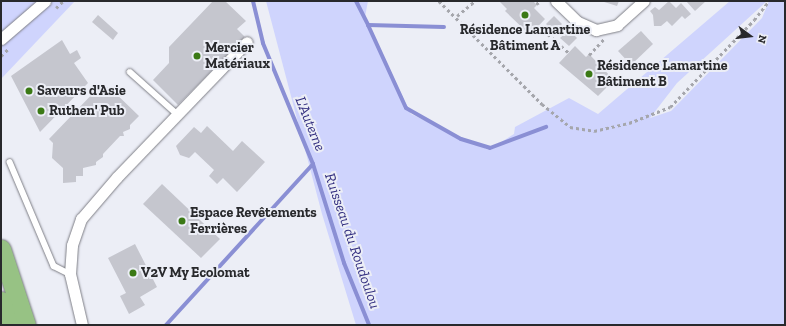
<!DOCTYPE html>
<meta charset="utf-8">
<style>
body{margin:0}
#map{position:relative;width:786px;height:326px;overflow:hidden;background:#eceef6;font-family:"Zilla Slab",serif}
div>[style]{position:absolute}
.green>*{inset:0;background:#cfd4fd}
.stream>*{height:4px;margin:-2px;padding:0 2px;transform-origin:2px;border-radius:2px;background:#8a8fd4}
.building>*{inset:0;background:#c5c6ce}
.path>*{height:2.5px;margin-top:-1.25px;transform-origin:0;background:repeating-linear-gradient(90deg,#a5a6ac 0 3px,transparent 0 6px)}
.roads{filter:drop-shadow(0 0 1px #7e7f86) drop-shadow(0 0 1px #7e7f86)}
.service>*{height:5.5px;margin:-2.75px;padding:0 2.75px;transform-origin:2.75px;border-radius:2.75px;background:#fff}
.minor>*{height:11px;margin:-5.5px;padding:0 5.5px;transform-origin:5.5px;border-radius:5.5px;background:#fff}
.trunk>*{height:19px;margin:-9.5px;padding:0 9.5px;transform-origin:9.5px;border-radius:9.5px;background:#97c284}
.dots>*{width:11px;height:11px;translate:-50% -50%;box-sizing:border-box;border:2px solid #eceef6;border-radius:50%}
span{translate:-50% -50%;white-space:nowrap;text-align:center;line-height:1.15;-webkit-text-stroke:4px #eceef6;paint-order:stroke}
.poi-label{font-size:14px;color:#28292c;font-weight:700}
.left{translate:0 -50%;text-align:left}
.water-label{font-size:15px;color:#322e7f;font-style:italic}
.frame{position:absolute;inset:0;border:2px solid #28292c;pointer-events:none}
.north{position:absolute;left:730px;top:16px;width:40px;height:40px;-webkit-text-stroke:3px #eceef6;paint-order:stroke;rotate:105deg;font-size:11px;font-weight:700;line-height:16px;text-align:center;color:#28292c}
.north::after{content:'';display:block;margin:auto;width:14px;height:18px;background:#28292c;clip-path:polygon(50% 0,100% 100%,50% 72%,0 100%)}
</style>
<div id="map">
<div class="green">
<div style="clip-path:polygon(1px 1px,75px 1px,1px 79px)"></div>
<div style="clip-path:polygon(266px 1px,368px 1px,365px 17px,411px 114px,489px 150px,514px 134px,515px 127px,569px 98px,598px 114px,730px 1px,767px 1px,677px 83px,650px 118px,671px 111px,762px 18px,769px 1px,785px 1px,785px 325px,356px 325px,322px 214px)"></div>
</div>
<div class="stream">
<div style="left:356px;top:1px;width:27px;rotate:63deg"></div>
<div style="left:368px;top:25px;width:76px;rotate:1.5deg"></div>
<div style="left:368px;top:25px;width:91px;rotate:65.4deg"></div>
<div style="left:406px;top:108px;width:63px;rotate:29.4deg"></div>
<div style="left:461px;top:139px;width:30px;rotate:17deg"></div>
<div style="left:490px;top:148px;width:60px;rotate:-20.6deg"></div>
<div style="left:313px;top:164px;width:104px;rotate:72.6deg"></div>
<div style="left:344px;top:263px;width:67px;rotate:68deg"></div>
<div style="left:166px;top:325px;width:218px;rotate:-47.6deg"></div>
<div style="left:313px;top:164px;width:131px;rotate:-112.5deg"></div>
<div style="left:263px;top:43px;width:43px;rotate:-103.4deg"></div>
</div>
<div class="building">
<div style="clip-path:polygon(213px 1px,225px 1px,246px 21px,237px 29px,245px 37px,178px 105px,153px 80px,169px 63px,169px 47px)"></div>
<div style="clip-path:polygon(499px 1px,533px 1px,537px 5px,534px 8px,545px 19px,530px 35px,505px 11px,507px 9px)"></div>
<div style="clip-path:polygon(601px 1px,619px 1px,617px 6px)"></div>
<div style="clip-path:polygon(669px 1px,676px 8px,681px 3px,691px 14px,685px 19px,682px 16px,672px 26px,667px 21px,661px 26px,654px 26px,653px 15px,650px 11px,655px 7px,659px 10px)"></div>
<div style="clip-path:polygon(686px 1px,706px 1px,695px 11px)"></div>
<div style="clip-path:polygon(98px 15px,118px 33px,115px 37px,99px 23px,115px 37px,113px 40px,92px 22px)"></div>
<div style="clip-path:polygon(554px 16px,562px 24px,554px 32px,546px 24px)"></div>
<div style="clip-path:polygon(569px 30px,577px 38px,569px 46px,560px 38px)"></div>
<div style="clip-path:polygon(641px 31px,653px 44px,631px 65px,618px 51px)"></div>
<div style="clip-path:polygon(62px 40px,70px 54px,77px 50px,81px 58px,74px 63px,88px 83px,40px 132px,11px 76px)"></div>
<div style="clip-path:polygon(575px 46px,586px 57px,589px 54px,614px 80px,598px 96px,559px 63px)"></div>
<div style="clip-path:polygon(99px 87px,109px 87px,139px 116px,130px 125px,130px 129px,123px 132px,124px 136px,120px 136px,103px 154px,103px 157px,96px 162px,96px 165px,83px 168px,83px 176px,76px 176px,76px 182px,63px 183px,63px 168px,52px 158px,53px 143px,49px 139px)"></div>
<div style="clip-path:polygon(207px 126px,233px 151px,242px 141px,265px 162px,237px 192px,223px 178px,217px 184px,209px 176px,214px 170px,195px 152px,189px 158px,180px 155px,176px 146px,194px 127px,201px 133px)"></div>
<div style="clip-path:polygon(162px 184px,220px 239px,201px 258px,143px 204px)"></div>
<div style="clip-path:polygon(135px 244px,157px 287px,140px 297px,145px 305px,129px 314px,120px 296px,126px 293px,108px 258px)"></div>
</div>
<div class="path">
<div style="left:439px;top:1px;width:146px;rotate:45deg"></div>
<div style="left:542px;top:104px;width:36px;rotate:39deg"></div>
<div style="left:570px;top:127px;width:24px;rotate:9deg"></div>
<div style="left:594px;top:131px;width:36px;rotate:-13deg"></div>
<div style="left:629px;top:123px;width:44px;rotate:-21.3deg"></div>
<div style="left:670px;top:107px;width:121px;rotate:-46deg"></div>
<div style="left:754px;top:20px;width:24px;rotate:-52deg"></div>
<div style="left:536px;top:4px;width:6px;rotate:-31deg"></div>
<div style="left:56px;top:8px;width:10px;rotate:-45deg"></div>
<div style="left:457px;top:16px;width:23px;rotate:-40deg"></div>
<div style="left:539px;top:26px;width:40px;rotate:42deg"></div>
<div style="left:535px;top:33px;width:5px;rotate:-53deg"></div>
<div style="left:589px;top:55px;width:22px;rotate:-47deg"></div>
<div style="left:1px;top:56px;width:10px;rotate:-45deg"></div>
</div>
<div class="roads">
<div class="service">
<div style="left:130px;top:72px;width:63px;rotate:41.8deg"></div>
<div style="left:10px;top:162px;width:113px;rotate:67.1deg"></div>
<div style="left:54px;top:266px;width:18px;rotate:27deg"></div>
</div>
<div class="minor">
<div style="left:556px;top:1px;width:30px;rotate:44deg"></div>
<div style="left:578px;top:22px;width:20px;rotate:24deg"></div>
<div style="left:596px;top:30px;width:22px;rotate:-13deg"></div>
<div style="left:617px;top:25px;width:36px;rotate:-42deg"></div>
<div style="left:1px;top:39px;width:58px;rotate:-40.8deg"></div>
<div style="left:82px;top:325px;width:52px;rotate:-103.2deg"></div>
<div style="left:70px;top:274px;width:29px;rotate:-86deg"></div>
<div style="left:72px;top:245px;width:28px;rotate:-71deg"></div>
<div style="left:81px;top:219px;width:55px;rotate:-49.4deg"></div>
<div style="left:117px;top:177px;width:187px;rotate:-46.1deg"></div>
</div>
<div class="trunk">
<div style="left:1px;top:249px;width:80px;rotate:71.8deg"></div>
<div style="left:1px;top:301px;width:25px;rotate:74deg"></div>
</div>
</div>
<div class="dots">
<div style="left:525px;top:15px;background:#3b7915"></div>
<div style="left:197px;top:56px;background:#3b7915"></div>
<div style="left:589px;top:74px;background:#3b7915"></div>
<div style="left:29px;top:91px;background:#3b7915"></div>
<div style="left:41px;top:111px;background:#3b7915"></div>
<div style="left:182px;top:221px;background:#3b7915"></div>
<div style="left:133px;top:273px;background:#3b7915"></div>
</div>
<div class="poi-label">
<span style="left:525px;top:38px">Résidence Lamartine<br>Bâtiment A</span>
<span class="left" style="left:205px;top:56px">Mercier<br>Matériaux</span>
<span class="left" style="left:597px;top:74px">Résidence Lamartine<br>Bâtiment B</span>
<span class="left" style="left:37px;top:91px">Saveurs d'Asie</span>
<span class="left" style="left:49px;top:111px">Ruthen' Pub</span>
<span class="left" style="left:190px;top:221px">Espace Revêtements<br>Ferrières</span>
<span class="left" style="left:141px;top:273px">V2V My Ecolomat</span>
</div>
<div class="water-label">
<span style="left:310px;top:124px;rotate:68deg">L'Auterne</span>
<span style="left:352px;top:241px;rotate:71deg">Ruisseau du Roudoulou</span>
</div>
<div class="frame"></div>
<div class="north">N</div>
</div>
